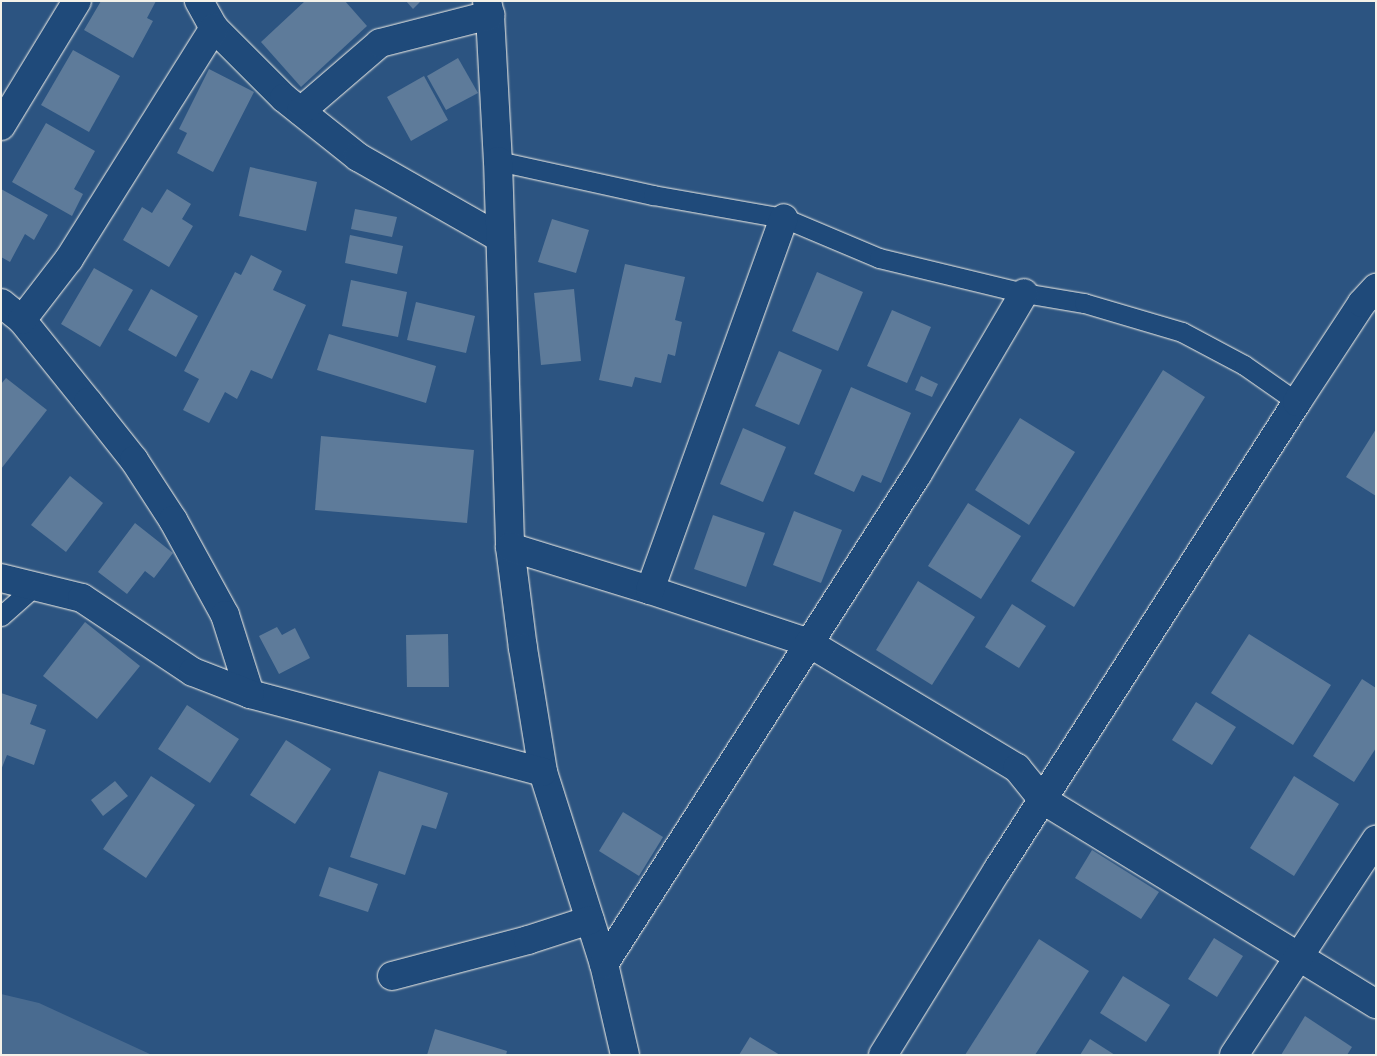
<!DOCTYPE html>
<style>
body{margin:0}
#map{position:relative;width:1377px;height:1056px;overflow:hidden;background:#2c5481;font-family:Kalam,sans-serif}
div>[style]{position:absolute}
.green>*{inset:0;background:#496b90}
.building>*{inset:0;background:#5e7b9a}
.roads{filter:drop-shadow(0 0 1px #f4f1e8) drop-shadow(0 0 1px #f4f1e8)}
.service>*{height:19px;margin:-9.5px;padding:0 9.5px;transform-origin:9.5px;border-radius:9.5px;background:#1f4a7a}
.minor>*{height:28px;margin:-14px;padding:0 14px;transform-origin:14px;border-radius:14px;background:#1f4a7a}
.tertiary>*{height:28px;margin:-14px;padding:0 14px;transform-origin:14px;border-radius:14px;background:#1f4a7a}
span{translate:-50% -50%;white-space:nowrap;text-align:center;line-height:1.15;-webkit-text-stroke:4px #1f4a7a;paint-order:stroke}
.frame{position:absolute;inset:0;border:2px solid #f4f1e8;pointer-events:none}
</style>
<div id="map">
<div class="green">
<div style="clip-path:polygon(1px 994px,39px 1003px,152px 1055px,1px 1055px)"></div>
</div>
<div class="building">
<div style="clip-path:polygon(101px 1px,156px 1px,147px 18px,153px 21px,133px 58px,84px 30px)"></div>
<div style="clip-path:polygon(305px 1px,345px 1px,367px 26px,301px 87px,261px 42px)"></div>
<div style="clip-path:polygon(406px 1px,421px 1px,413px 9px)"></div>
<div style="clip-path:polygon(73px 50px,120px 76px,89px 132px,41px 105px)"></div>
<div style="clip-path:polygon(458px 58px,478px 93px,446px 110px,427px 76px)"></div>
<div style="clip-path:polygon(209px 69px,254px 92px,213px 172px,177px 153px,187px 133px,179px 129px)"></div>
<div style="clip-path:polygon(424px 76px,448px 120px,411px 141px,387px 97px)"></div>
<div style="clip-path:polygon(46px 123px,95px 151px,74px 189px,83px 194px,72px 216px,12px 182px)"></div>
<div style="clip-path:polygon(250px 167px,317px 182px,306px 231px,239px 216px)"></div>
<div style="clip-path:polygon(1px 189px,48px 215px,34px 240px,25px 234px,10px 262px,1px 257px)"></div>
<div style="clip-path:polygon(167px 189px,191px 204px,182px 219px,193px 226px,169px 267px,123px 240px,142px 207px,152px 213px)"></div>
<div style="clip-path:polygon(355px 209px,397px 217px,392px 237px,351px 229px)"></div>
<div style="clip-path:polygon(552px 219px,589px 230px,576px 273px,538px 262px)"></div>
<div style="clip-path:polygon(350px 235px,403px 246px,397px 274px,345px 263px)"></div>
<div style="clip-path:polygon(251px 255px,282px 271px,273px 290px,306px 305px,272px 379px,251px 370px,237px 399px,225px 392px,209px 423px,183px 410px,199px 379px,184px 371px,235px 272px,241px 275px)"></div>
<div style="clip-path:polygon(625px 264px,685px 277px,675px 320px,682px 322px,675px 356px,668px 354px,661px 383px,635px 377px,632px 387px,599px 380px)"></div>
<div style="clip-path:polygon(94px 268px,133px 290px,100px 347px,61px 324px)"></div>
<div style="clip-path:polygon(817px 272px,863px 292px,838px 351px,792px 331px)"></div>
<div style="clip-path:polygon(351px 280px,407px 292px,398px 337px,342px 326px)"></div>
<div style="clip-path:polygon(151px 289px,198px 316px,176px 357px,128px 330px)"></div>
<div style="clip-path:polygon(574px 289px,581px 361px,541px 365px,534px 293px)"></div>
<div style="clip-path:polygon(416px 302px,475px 316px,466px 353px,407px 340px)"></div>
<div style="clip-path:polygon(892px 310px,931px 327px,907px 383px,867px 366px)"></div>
<div style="clip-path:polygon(329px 334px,436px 366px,426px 403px,317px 370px)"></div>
<div style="clip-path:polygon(779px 351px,822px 370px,799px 425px,755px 406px)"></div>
<div style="clip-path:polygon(1163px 370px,1205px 397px,1074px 607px,1031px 581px)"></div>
<div style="clip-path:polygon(921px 376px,938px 384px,932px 397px,915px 390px)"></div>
<div style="clip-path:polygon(6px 378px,47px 410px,1px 469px,1px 384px)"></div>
<div style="clip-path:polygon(851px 387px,911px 413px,881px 483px,862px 475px,854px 492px,814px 474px)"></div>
<div style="clip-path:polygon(1020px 418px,1075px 452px,1029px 525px,975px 490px)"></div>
<div style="clip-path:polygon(743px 428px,786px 447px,763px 502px,720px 484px)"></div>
<div style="clip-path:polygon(1376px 429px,1376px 496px,1346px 477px)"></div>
<div style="clip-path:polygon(321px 436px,474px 450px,467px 523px,315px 510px)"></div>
<div style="clip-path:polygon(70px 476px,103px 503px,66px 552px,31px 525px)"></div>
<div style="clip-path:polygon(968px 503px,1021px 536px,981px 599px,928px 566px)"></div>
<div style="clip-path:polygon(794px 511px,842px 530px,821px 583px,773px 565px)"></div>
<div style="clip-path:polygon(713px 515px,765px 533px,746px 587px,694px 569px)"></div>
<div style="clip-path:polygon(135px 523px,173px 553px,154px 578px,145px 571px,127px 594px,98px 572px)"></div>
<div style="clip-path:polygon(918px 581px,975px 617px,932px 685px,876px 650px)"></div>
<div style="clip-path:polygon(1012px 604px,1046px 626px,1019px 668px,985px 647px)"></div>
<div style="clip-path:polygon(85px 622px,140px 666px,97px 719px,43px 676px)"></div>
<div style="clip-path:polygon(277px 627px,282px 635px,295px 628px,310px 658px,279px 674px,259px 636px)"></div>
<div style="clip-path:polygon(448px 634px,449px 687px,407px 687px,406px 635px)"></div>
<div style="clip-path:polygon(1249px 634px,1331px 685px,1293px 745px,1211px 693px)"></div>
<div style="clip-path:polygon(1362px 679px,1376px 688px,1376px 748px,1354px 782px,1313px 756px)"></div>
<div style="clip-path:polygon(1px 693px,37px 705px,30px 724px,46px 730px,34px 765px,7px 755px,1px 770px)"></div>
<div style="clip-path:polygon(1196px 702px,1236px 727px,1212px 765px,1172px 740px)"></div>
<div style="clip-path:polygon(187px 705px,239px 739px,210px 783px,158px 749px)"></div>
<div style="clip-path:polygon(286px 740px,331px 769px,295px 824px,250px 795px)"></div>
<div style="clip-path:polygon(379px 771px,448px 793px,436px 829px,422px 825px,405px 875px,350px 857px)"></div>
<div style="clip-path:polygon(151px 776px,195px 805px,146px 878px,103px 849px)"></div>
<div style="clip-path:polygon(1294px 776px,1339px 804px,1294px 876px,1250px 848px)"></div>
<div style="clip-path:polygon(115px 781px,128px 796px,103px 816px,91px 800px)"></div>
<div style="clip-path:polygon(623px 812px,663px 837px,639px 876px,599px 851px)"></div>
<div style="clip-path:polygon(1092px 850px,1159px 892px,1141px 919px,1075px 878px)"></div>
<div style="clip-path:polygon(329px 867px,378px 884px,368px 912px,319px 896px)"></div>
<div style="clip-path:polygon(1214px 938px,1243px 956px,1217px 997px,1188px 979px)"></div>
<div style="clip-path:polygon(1039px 939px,1089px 971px,1035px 1055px,965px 1055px)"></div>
<div style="clip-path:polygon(1123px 976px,1170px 1005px,1146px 1042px,1100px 1013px)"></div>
<div style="clip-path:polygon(1305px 1016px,1352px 1047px,1347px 1055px,1281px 1055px)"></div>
<div style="clip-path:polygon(435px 1029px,507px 1051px,506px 1055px,427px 1055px)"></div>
<div style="clip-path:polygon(750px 1037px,780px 1055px,739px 1055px)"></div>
<div style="clip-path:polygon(1090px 1039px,1115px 1055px,1080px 1055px)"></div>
</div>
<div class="roads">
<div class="service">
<div style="left:498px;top:161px;width:159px;rotate:12.4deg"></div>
<div style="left:653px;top:195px;width:133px;rotate:10deg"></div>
<div style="left:784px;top:218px;width:103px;rotate:22.8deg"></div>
<div style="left:879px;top:258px;width:149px;rotate:13.6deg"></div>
<div style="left:1024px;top:293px;width:61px;rotate:9.5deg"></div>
<div style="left:1084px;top:303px;width:102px;rotate:16.5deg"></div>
<div style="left:1182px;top:332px;width:70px;rotate:28deg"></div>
<div style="left:1244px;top:365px;width:65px;rotate:34.9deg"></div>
<div style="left:1px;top:616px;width:45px;rotate:-41.4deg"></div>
</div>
<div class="minor">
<div style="left:199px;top:1px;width:31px;rotate:61deg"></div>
<div style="left:214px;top:28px;width:99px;rotate:45deg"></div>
<div style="left:284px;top:98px;width:95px;rotate:38.6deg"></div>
<div style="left:358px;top:157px;width:163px;rotate:29.7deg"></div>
<div style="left:487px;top:1px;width:14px;rotate:78deg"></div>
<div style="left:490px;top:15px;width:146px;rotate:86.9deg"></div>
<div style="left:498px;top:161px;width:386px;rotate:88.2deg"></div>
<div style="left:510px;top:547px;width:102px;rotate:82.7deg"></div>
<div style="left:523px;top:648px;width:126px;rotate:80.8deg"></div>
<div style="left:543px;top:772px;width:201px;rotate:72.4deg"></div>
<div style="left:604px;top:964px;width:93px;rotate:77deg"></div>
<div style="left:301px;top:111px;width:104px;rotate:-40.7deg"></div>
<div style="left:380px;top:43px;width:114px;rotate:-14.3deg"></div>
<div style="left:1px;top:126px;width:146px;rotate:-58.7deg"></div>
<div style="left:1px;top:303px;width:27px;rotate:39deg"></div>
<div style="left:22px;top:320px;width:105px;rotate:51.2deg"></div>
<div style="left:88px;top:402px;width:74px;rotate:51.6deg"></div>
<div style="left:134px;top:460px;width:72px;rotate:57deg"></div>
<div style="left:173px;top:520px;width:108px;rotate:61.3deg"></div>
<div style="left:225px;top:615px;width:83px;rotate:72.4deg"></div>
<div style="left:250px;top:694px;width:303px;rotate:14.9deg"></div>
<div style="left:22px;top:320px;width:77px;rotate:-52.4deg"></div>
<div style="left:69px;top:259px;width:273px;rotate:-57.9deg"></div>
<div style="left:510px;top:547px;width:146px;rotate:17.1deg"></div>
<div style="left:650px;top:590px;width:168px;rotate:18.4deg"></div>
<div style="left:809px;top:643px;width:243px;rotate:31deg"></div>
<div style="left:1017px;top:768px;width:41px;rotate:50.9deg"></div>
<div style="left:1043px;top:800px;width:391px;rotate:31.5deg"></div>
<div style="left:1px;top:578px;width:83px;rotate:13.9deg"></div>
<div style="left:82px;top:598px;width:133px;rotate:33.7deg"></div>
<div style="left:193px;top:672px;width:61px;rotate:21.1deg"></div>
<div style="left:650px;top:590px;width:395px;rotate:-70.2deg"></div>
<div style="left:604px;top:964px;width:581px;rotate:-57.38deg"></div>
<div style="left:917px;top:475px;width:211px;rotate:-59.5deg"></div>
<div style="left:392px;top:976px;width:141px;rotate:-14.8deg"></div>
<div style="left:528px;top:940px;width:65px;rotate:-17.9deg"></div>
<div style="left:1234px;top:1055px;width:258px;rotate:-56.6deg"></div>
</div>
<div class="tertiary">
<div style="left:883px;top:1055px;width:219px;rotate:-58.3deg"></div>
<div style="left:998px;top:869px;width:555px;rotate:-57.37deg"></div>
<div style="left:1297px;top:402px;width:118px;rotate:-56.7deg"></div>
<div style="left:1362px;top:303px;width:21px;rotate:-47deg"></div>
</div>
</div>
<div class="frame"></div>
</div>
